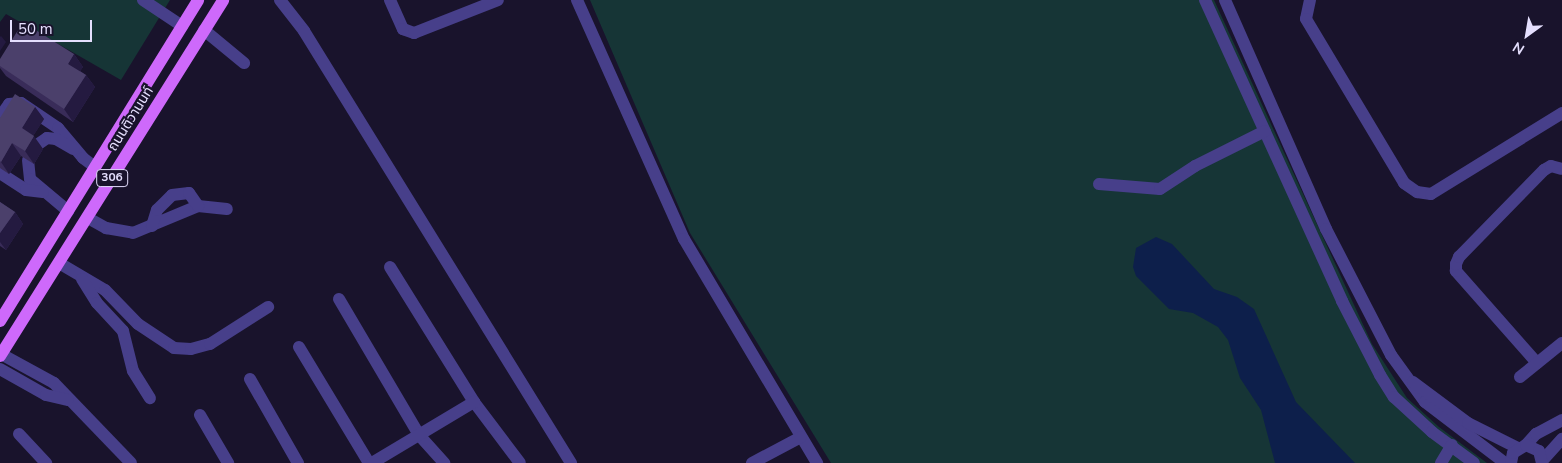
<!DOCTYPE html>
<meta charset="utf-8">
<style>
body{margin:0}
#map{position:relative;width:1562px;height:463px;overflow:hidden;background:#19132c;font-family:"Nunito Sans","Noto Sans Thai",sans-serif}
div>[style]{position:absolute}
.green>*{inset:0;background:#163536}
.water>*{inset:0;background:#0d1f4b}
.minor>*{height:12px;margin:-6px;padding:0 6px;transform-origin:6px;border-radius:6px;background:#473f8a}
.major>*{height:12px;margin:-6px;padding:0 6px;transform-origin:6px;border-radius:6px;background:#ce69fb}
.wall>*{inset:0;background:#392c59}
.shaded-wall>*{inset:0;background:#241a40}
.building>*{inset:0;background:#4b406b}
span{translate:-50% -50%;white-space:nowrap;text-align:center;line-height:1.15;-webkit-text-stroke:4.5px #19132c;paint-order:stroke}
.shield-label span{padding:1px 4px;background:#19132c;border:1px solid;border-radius:4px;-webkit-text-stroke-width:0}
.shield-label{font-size:12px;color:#e5dffe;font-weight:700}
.street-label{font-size:14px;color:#e5dffe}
.north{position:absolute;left:1502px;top:10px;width:50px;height:50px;-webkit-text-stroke:4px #19132c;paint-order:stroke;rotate:212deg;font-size:14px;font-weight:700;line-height:20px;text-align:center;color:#e5dffe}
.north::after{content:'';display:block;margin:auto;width:18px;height:22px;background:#e5dffe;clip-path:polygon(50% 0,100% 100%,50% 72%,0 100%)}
.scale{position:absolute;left:10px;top:20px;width:82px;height:22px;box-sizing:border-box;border:2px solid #e5dffe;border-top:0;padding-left:6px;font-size:15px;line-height:18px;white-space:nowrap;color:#e5dffe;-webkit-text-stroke:4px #19132c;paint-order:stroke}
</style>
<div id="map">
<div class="green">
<div style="clip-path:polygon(0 0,170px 0,121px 80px,6px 14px,0 22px)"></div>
<div style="clip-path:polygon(590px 0,1214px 0,1372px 344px,1407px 398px,1439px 427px,1487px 463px,831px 463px,690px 233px)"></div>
</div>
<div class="water">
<div style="clip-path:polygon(1156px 237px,1172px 244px,1214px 289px,1237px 297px,1254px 309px,1296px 402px,1355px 463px,1275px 463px,1261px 410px,1240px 378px,1228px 340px,1218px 327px,1193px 313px,1169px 309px,1136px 276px,1133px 267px,1136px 248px)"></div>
</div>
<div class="minor">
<div style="left:143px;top:0;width:47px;rotate:33.7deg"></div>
<div style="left:280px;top:0;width:39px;rotate:52deg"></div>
<div style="left:304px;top:31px;width:508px;rotate:58.28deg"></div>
<div style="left:390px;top:0;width:32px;rotate:66deg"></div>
<div style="left:403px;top:29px;width:12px;rotate:20deg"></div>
<div style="left:414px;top:33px;width:90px;rotate:-21.4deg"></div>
<div style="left:577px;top:0;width:262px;rotate:65.9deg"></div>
<div style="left:684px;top:239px;width:261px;rotate:59.3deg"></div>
<div style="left:1205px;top:0;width:331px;rotate:65.5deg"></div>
<div style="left:1342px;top:301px;width:83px;rotate:62.8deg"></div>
<div style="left:1380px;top:375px;width:26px;rotate:58deg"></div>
<div style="left:1394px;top:397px;width:52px;rotate:42.6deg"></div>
<div style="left:1432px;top:432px;width:52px;rotate:36.4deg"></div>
<div style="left:1225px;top:0;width:250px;rotate:66.2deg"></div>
<div style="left:1326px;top:229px;width:142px;rotate:62.7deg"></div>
<div style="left:1391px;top:355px;width:58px;rotate:54.1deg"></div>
<div style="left:1425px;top:402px;width:101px;rotate:37.3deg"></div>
<div style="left:1310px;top:0;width:19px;rotate:102deg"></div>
<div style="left:1306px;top:19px;width:191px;rotate:59.1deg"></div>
<div style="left:1404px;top:183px;width:16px;rotate:35deg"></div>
<div style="left:1417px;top:192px;width:14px;rotate:8deg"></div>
<div style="left:1431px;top:194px;width:154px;rotate:-31.7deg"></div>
<div style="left:204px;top:30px;width:52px;rotate:39.5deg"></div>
<div style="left:0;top:117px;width:16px;rotate:-55deg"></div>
<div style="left:9px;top:104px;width:12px;rotate:-5deg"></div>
<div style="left:21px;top:103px;width:45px;rotate:34deg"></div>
<div style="left:58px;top:128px;width:39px;rotate:50deg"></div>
<div style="left:83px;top:158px;width:15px;rotate:37deg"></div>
<div style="left:37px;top:145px;width:12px;rotate:-35deg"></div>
<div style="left:47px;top:138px;width:9px;rotate:6deg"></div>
<div style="left:56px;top:139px;width:20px;rotate:30deg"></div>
<div style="left:28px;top:160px;width:19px;rotate:84deg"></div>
<div style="left:30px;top:179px;width:50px;rotate:40.1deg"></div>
<div style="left:0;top:173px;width:31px;rotate:33deg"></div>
<div style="left:26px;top:190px;width:17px;rotate:7deg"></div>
<div style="left:1099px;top:184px;width:61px;rotate:4.7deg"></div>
<div style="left:1160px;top:189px;width:42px;rotate:-33.3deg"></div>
<div style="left:1195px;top:166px;width:78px;rotate:-26.6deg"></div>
<div style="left:88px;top:218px;width:21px;rotate:29deg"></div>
<div style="left:106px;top:228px;width:27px;rotate:10deg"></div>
<div style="left:133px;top:233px;width:70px;rotate:-22.6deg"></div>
<div style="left:198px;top:206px;width:29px;rotate:6deg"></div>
<div style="left:152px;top:226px;width:17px;rotate:-73deg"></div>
<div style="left:157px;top:210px;width:21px;rotate:-45deg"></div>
<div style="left:172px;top:195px;width:17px;rotate:-7deg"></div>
<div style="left:189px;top:193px;width:16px;rotate:55deg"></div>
<div style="left:59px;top:263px;width:53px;rotate:30.4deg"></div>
<div style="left:105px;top:290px;width:47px;rotate:45.9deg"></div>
<div style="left:138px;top:324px;width:43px;rotate:33.7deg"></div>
<div style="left:174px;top:348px;width:17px;rotate:3deg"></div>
<div style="left:191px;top:349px;width:20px;rotate:-15deg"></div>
<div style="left:210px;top:344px;width:69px;rotate:-32.5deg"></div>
<div style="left:390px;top:267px;width:159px;rotate:58.1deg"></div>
<div style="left:474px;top:402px;width:76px;rotate:53deg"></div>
<div style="left:82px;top:279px;width:28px;rotate:58deg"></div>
<div style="left:97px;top:303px;width:38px;rotate:47deg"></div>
<div style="left:123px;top:331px;width:41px;rotate:76deg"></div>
<div style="left:133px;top:371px;width:32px;rotate:58deg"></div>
<div style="left:339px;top:299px;width:158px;rotate:59.5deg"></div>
<div style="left:419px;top:435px;width:38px;rotate:48deg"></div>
<div style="left:299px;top:347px;width:135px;rotate:58.9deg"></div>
<div style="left:1px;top:354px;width:60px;rotate:28.7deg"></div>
<div style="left:54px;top:383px;width:111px;rotate:46.1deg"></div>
<div style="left:1537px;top:363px;width:123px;rotate:-131.4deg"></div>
<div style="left:1456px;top:271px;width:7px;rotate:-90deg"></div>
<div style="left:1456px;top:264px;width:8px;rotate:-67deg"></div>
<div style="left:1459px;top:257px;width:122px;rotate:-45.7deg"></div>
<div style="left:1544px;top:170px;width:8px;rotate:-30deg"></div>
<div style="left:1551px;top:166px;width:11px;rotate:15deg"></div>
<div style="left:0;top:369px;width:53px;rotate:29.5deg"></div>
<div style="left:46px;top:395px;width:22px;rotate:13deg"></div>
<div style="left:1520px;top:377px;width:54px;rotate:-39deg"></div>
<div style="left:250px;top:379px;width:97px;rotate:60.3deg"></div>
<div style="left:1413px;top:382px;width:69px;rotate:36.7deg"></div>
<div style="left:1468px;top:423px;width:56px;rotate:26.6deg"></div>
<div style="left:200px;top:415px;width:56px;rotate:59.7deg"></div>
<div style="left:19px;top:434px;width:40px;rotate:47deg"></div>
<div style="left:1526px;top:445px;width:15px;rotate:-48deg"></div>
<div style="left:1536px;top:434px;width:30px;rotate:-28deg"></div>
<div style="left:1542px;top:461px;width:30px;rotate:-48deg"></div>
<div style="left:372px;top:463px;width:119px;rotate:-30.9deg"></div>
<div style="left:752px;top:463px;width:55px;rotate:-28deg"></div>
<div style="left:1441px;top:463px;width:21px;rotate:-59deg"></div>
<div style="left:1511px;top:463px;width:10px;rotate:-79deg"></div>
<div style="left:1513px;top:453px;width:15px;rotate:-32deg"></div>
<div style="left:1526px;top:445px;width:14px;rotate:25deg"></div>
<div style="left:1539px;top:451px;width:12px;rotate:76deg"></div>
</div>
<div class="major">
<div style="left:0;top:321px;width:377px;rotate:-58.3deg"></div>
<div style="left:0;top:356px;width:420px;rotate:-57.9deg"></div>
</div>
<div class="wall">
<div style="clip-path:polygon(74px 54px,83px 67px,80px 71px,86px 75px,95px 87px,73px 122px,6px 76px,0 68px,0 59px)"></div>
<div style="clip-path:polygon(35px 107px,44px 119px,33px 136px,43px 149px,34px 164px,21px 156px,9px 174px,0 168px,0 118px)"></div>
<div style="clip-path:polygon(0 202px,15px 212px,23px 224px,6px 250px,0 246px)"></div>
</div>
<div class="shaded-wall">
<div style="clip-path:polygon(1px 36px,6px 42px,0 51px,0 37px)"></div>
<div style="clip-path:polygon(74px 54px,83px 67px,77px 76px,68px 64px)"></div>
<div style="clip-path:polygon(86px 75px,95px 87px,73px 122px,64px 109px)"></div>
<div style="clip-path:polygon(35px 107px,44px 119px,30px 141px,22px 128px)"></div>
<div style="clip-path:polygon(34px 136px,43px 149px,34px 164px,25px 151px)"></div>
<div style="clip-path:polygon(12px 143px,21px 156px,9px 174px,1px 162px)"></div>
<div style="clip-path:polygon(15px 212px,23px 224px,6px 250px,0 242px,0 233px)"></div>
</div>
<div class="building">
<div style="clip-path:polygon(23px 22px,74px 54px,68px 64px,86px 75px,64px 109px,0 66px,0 59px)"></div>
<div style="clip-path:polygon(15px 94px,35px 107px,22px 128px,34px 136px,25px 151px,12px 143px,1px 162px,0 161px,0 118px)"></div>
<div style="clip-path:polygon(0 202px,15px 212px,0 233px)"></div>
</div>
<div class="shield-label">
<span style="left:112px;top:178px">306</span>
</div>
<div class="street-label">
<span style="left:131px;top:119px;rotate:-58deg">ถนนติวานนท์</span>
</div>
<div class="north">N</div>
<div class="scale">50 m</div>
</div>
